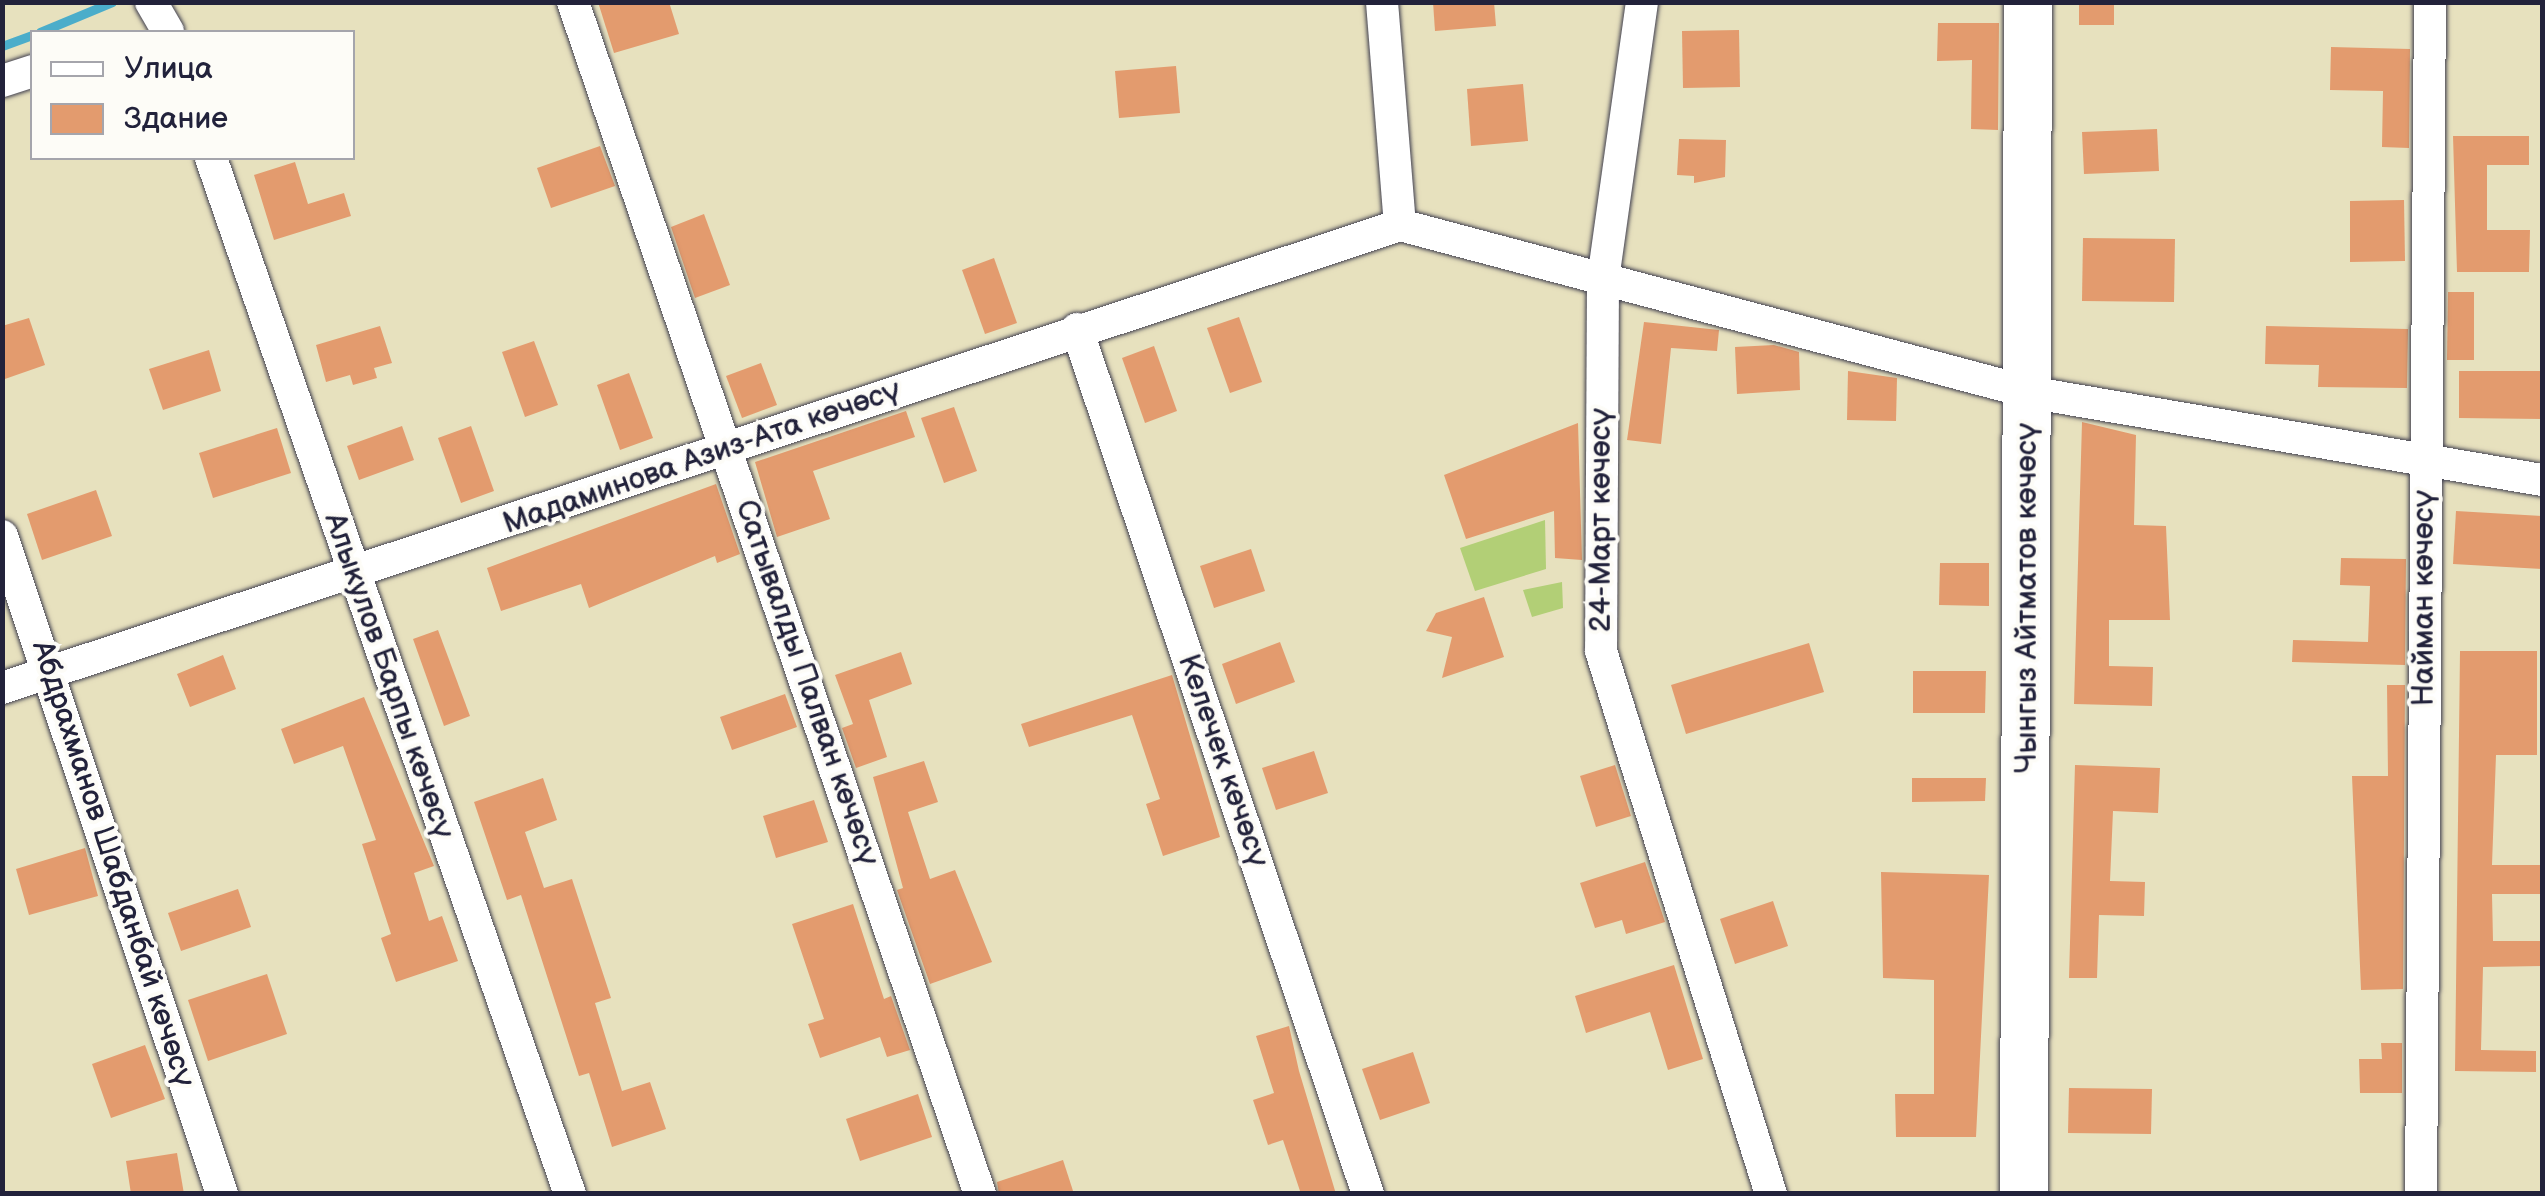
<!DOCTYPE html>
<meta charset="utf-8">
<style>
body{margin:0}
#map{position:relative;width:2545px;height:1196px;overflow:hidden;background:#e7e1be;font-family:"Balsamiq Sans",sans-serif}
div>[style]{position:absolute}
.green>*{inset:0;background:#b2cf76}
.stream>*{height:9px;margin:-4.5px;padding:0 4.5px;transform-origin:4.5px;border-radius:4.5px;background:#4badca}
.building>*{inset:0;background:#e39b6e}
.roads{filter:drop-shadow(0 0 2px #403f4f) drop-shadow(0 0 2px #403f4f)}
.street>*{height:32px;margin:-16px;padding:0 16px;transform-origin:16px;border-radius:16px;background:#fff}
.secondary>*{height:48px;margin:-24px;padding:0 24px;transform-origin:24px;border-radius:24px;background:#fff}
span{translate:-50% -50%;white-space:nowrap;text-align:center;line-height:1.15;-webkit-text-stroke:8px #fdfcf7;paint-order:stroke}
.street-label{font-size:30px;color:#22223b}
.frame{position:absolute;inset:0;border:5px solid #22223b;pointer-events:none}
.legend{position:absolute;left:30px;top:30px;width:325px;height:130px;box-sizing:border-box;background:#fdfcf7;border:2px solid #a5a5ac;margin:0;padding:12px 18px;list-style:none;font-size:30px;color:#22223b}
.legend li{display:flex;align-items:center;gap:20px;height:50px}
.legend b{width:50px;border:2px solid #a5a5ac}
</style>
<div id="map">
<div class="green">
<div style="clip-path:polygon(1545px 520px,1546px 569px,1475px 591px,1460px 548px)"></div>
<div style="clip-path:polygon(1562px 582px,1563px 608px,1532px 617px,1523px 590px)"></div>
</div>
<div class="stream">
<div style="left:40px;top:32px;width:78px;rotate:-22.6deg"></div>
<div style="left:2px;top:46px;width:32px;rotate:-20deg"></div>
</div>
<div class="building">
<div style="clip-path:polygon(598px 2px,669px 2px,679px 34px,614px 53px)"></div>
<div style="clip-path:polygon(1433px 2px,1494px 2px,1496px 26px,1435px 31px)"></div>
<div style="clip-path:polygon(2079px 2px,2114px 2px,2114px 25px,2079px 25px)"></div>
<div style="clip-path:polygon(1938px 23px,1999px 23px,1998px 130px,1971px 129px,1972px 60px,1937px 61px)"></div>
<div style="clip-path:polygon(1739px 30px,1740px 87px,1683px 88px,1682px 31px)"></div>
<div style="clip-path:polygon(2331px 47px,2410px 49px,2409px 148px,2382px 147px,2383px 91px,2330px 90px)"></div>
<div style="clip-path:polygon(1176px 66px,1180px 113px,1119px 118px,1115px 71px)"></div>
<div style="clip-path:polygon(1523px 84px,1528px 141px,1471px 146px,1467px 89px)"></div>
<div style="clip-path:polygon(2157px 129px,2159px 171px,2084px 174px,2082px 132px)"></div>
<div style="clip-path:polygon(2453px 136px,2529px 136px,2529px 165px,2487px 165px,2487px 230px,2530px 230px,2529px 272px,2457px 272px)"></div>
<div style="clip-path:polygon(1679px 139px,1726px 140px,1725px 177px,1694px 183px,1694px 176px,1677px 175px)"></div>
<div style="clip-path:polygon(600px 146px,615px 186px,551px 208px,537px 168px)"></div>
<div style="clip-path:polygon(295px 162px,308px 204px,344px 193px,351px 216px,274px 240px,254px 175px)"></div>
<div style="clip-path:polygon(2404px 200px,2405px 261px,2350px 262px,2350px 201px)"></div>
<div style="clip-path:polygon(704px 214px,730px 285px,695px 298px,671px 227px)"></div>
<div style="clip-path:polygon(2083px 238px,2175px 239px,2174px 302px,2082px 301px)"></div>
<div style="clip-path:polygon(994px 258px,1017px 323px,985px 334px,962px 270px)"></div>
<div style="clip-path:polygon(2448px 292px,2474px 292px,2474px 360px,2447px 360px)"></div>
<div style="clip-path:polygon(1239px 317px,1262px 382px,1230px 393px,1207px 328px)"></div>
<div style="clip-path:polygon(29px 318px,45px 365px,2px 380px,2px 326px)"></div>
<div style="clip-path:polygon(1644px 322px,1719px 330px,1717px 351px,1671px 348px,1661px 444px,1627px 440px)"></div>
<div style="clip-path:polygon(380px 326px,392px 363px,374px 368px,377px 378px,353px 385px,350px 375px,326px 382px,316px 345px)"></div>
<div style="clip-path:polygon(2266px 326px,2408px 329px,2407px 388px,2318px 387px,2319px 365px,2265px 364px)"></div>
<div style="clip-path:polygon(534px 341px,558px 405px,525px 417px,502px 352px)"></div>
<div style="clip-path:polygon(1774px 345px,1799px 352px,1800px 390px,1737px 394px,1735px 347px)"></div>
<div style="clip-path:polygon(1154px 346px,1177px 411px,1145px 423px,1122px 358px)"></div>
<div style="clip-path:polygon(209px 350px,221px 391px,163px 410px,149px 369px)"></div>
<div style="clip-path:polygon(761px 363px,777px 405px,742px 418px,726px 376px)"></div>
<div style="clip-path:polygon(1848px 371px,1897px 378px,1896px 421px,1847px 420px)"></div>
<div style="clip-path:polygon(2459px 371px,2542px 371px,2542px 419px,2459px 418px)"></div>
<div style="clip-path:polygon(629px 373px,653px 438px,620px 450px,597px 385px)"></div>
<div style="clip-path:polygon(954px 407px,977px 471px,944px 483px,921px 418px)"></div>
<div style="clip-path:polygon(906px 411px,915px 437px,813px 471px,830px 519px,777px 537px,755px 462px)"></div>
<div style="clip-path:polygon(2082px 422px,2136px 435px,2134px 525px,2166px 526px,2170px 620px,2109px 620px,2109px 666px,2153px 667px,2152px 706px,2074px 704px)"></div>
<div style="clip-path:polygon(1578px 423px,1582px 560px,1555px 558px,1554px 511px,1466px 539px,1444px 475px)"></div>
<div style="clip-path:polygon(402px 426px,414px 460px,359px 480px,347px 446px)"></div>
<div style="clip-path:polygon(471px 426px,494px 491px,461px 503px,438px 438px)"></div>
<div style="clip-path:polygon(277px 428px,291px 473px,213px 498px,199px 453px)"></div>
<div style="clip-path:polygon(716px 484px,740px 554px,717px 563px,715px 556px,589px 608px,581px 584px,501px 611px,487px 568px)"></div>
<div style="clip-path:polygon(96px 490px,112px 536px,42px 560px,27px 514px)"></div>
<div style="clip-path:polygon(2456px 511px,2542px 516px,2542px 569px,2453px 564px)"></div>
<div style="clip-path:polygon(1251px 549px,1265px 591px,1214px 608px,1200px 566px)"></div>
<div style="clip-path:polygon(2341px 558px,2406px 559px,2405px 665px,2292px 662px,2293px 640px,2368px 642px,2370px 586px,2340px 585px)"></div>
<div style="clip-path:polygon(1940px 563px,1989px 563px,1989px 606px,1939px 605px)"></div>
<div style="clip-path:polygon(1484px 597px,1504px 657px,1442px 678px,1452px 637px,1426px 631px,1436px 613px)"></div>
<div style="clip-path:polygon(438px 630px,470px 716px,444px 726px,413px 639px)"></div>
<div style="clip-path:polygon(1280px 642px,1295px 682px,1236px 704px,1222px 664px)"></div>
<div style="clip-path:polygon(1809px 643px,1824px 692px,1686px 734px,1671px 685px)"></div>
<div style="clip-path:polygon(2460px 651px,2537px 651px,2537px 755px,2496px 755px,2492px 865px,2542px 865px,2542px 894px,2492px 894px,2493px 941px,2542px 941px,2542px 966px,2483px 967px,2481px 1050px,2536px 1051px,2536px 1072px,2455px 1071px)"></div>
<div style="clip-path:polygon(901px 652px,912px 684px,869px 700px,887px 757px,856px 768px,842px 728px,853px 724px,835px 675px)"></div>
<div style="clip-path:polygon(223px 655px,236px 689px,190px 707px,177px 674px)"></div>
<div style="clip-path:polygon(1913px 671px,1986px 671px,1985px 713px,1913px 713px)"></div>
<div style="clip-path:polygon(1172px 675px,1220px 837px,1163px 856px,1146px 804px,1160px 799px,1132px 715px,1029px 747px,1021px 724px)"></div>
<div style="clip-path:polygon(2387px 685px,2405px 685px,2403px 989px,2361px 990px,2352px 776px,2388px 776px)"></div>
<div style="clip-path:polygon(785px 694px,797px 727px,732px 750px,720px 717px)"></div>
<div style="clip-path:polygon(364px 697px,434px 866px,414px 873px,429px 921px,442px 916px,458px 961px,396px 982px,381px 938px,391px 934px,362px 844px,376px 840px,343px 746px,294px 764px,281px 729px)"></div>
<div style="clip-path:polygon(1314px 751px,1328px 793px,1276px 810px,1262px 768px)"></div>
<div style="clip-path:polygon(924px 761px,938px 802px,908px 812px,930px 879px,955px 870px,992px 962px,930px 984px,897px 890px,903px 888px,873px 777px)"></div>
<div style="clip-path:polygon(1615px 765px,1631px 816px,1596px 827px,1580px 776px)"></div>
<div style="clip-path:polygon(2075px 765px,2160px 768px,2158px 813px,2113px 811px,2110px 881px,2145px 882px,2144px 916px,2099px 915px,2097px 978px,2069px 978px)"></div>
<div style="clip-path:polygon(543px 778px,557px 820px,525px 832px,544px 888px,572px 879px,611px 998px,595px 1003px,622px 1091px,650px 1082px,666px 1129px,612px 1147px,589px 1073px,579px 1076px,521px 895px,507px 900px,474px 802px)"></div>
<div style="clip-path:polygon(1912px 778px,1986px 778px,1985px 801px,1912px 802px)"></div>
<div style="clip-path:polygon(814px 800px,828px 842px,776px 858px,763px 816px)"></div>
<div style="clip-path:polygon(85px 848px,98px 896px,29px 915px,16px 869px)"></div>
<div style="clip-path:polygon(1645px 862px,1665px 922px,1626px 934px,1622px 920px,1595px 928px,1580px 883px)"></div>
<div style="clip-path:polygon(1881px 872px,1989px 875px,1976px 1137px,1896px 1137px,1895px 1094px,1934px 1094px,1934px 980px,1883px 978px)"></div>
<div style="clip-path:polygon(238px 889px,251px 927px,181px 951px,168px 913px)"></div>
<div style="clip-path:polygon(1773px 901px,1788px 946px,1735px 964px,1720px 919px)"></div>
<div style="clip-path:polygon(853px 904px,884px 999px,891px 996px,910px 1050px,887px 1057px,880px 1037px,820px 1058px,808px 1024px,824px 1019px,792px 924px)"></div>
<div style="clip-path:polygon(1674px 965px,1703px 1059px,1668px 1070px,1650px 1012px,1586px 1033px,1575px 996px)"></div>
<div style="clip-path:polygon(267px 974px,287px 1034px,208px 1061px,188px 1000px)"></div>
<div style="clip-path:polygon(1289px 1026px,1299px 1071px,1336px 1194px,1301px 1194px,1283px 1140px,1268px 1145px,1253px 1100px,1274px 1093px,1256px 1036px)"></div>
<div style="clip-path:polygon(2381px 1043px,2402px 1043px,2402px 1093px,2360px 1093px,2359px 1059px,2382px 1059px)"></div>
<div style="clip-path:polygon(145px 1045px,165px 1099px,111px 1118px,92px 1064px)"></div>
<div style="clip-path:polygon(1413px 1052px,1430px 1103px,1380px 1120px,1362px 1069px)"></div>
<div style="clip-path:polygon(2069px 1088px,2152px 1089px,2151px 1134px,2068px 1133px)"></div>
<div style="clip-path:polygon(918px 1094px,932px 1137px,860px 1161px,846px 1119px)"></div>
<div style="clip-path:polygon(177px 1153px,184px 1194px,131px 1194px,126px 1161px)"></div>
<div style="clip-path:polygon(1063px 1160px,1074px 1194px,999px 1194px,997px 1182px)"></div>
</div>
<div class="roads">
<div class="street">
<div style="left:151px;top:2px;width:34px;rotate:60deg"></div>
<div style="left:573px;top:2px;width:1260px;rotate:71.15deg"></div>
<div style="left:1382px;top:2px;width:224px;rotate:85.4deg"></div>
<div style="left:1642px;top:2px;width:280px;rotate:98deg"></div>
<div style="left:1603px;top:279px;width:372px;rotate:90.3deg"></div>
<div style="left:1601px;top:651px;width:569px;rotate:72.62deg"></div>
<div style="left:2px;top:81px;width:32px;rotate:-18deg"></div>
<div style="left:211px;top:158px;width:1096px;rotate:70.89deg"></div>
<div style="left:1400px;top:225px;width:650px;rotate:14.89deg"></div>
<div style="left:2028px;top:392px;width:521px;rotate:9.72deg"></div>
<div style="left:1077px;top:329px;width:913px;rotate:71.41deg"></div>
<div style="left:2px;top:536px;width:694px;rotate:71.51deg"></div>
<div style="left:2px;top:688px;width:1473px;rotate:-18.32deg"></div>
<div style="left:2421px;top:1194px;width:1192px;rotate:-89.57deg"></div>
</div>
<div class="secondary">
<div style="left:2024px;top:1194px;width:1192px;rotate:-89.81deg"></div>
</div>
</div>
<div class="street-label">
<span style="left:702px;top:457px;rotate:-19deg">Мадаминова Азиз-Ата көчөсү</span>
<span style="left:1601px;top:520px;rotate:-90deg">24-Март көчөсү</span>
<span style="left:2027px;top:598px;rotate:-90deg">Чынгыз Айтматов көчөсү</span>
<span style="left:2424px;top:598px;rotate:-90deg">Найман көчөсү</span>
<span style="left:389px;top:676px;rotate:71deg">Алыкулов Барпы көчөсү</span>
<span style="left:807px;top:683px;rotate:71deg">Сатывалды Палван көчөсү</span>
<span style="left:1223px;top:761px;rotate:71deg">Келечек көчөсү</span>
<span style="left:113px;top:864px;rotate:72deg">Абдрахманов Шабданбай көчөсү</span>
</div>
<div class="frame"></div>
<ul class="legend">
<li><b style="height:12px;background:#fff"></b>Улица</li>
<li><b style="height:28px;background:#e39b6e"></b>Здание</li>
</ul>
</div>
